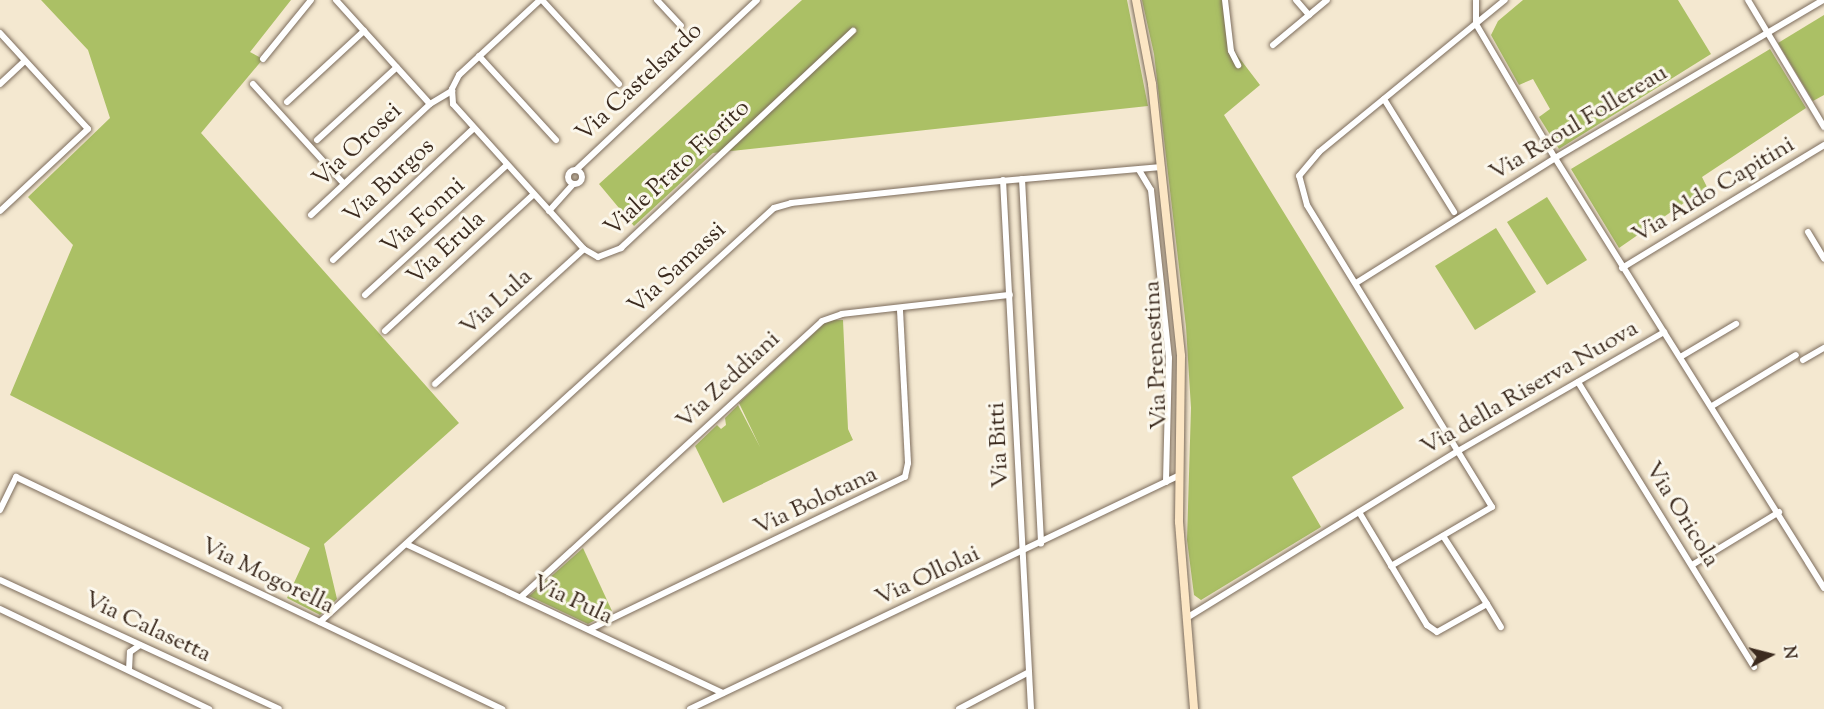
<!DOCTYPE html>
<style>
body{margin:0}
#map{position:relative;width:1824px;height:709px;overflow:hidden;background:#f4e8d0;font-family:"Sorts Mill Goudy",serif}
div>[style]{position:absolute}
.green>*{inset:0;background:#abc065}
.roads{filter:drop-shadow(0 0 2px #7c6c5c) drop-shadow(0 0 2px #7c6c5c)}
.street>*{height:6px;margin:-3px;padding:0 3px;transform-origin:3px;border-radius:3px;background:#fff}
.street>.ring{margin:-3px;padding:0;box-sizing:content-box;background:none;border:6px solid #fff;border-radius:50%}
.secondary>*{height:8px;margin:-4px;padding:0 4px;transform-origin:4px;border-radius:4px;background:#fce6c4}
span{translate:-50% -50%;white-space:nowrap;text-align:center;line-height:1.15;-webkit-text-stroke:6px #fbf7ec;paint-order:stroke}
.street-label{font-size:24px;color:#3b2a1e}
.north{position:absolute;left:1740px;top:625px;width:60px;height:60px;-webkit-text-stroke:4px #fbf7ec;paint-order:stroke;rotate:83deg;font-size:16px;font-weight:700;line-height:24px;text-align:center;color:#3b2a1e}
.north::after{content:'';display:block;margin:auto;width:21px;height:27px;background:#3b2a1e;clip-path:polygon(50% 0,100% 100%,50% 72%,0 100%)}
</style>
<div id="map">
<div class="green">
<div style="clip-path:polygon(41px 0,291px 0,250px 52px,263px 59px,201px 133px,459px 423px,324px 544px,337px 599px,320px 615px,287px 598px,310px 548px,10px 395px,73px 245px,28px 197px,110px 118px,88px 50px)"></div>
<div style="clip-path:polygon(802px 0,1127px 0,1148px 106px,713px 153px,634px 226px,599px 184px)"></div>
<div style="clip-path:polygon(1142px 0,1227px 0,1234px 51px,1260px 85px,1224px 115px,1404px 408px,1292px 477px,1321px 527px,1201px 600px,1194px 595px,1187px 540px,1191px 408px,1186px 327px,1154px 54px)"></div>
<div style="clip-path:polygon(1523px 0,1678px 0,1711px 54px,1559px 149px,1539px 117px,1550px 109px,1533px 79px,1519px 85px,1491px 35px,1498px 21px)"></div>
<div style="clip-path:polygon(1824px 15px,1824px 95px,1813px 101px,1778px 43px)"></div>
<div style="clip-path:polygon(1770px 49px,1806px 108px,1702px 177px,1707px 187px,1619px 248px,1571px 169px)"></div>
<div style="clip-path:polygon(1547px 197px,1587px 260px,1547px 285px,1507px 222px)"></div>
<div style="clip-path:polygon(1496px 228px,1536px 292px,1475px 330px,1435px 266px)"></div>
<div style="clip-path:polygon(828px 320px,843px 320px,848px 429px,853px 440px,723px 503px,695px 446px,717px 425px,721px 429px,726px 425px,725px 418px,738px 405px,760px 447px,739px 403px)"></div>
<div style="clip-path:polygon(583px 548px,612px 611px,588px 624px,529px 596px)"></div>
</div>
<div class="roads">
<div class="street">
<div style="left:336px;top:0;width:140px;rotate:47.9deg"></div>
<div style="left:430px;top:104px;width:26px;rotate:-31deg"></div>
<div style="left:540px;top:0;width:110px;rotate:137.2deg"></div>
<div style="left:459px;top:75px;width:16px;rotate:117deg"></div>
<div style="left:452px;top:89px;width:15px;rotate:86deg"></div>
<div style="left:453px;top:104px;width:195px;rotate:47.9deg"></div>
<div style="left:584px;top:249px;width:16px;rotate:30deg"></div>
<div style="left:598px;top:257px;width:25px;rotate:-21deg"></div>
<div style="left:621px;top:248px;width:318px;rotate:-43.1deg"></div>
<div style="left:542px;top:0;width:114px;rotate:47.5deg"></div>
<div style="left:657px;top:0;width:35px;rotate:47deg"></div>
<div style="left:1225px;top:0;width:51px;rotate:83.3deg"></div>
<div style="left:1231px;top:51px;width:16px;rotate:63deg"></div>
<div style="left:1296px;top:0;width:20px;rotate:49deg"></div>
<div style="left:1476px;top:0;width:24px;rotate:90deg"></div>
<div style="left:1476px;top:24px;width:156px;rotate:59.5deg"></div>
<div style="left:1555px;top:158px;width:507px;rotate:57.97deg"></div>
<div style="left:1748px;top:0;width:148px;rotate:59.1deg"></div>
<div style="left:0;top:33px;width:130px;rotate:47.5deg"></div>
<div style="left:88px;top:129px;width:120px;rotate:137deg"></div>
<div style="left:1273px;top:45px;width:70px;rotate:-39.8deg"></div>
<div style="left:479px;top:56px;width:114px;rotate:47.5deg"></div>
<div style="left:263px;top:59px;width:76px;rotate:-50.9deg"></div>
<div style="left:0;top:84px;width:34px;rotate:-43deg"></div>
<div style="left:253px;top:84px;width:135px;rotate:47.7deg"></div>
<div style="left:1384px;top:99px;width:133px;rotate:58.2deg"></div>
<div style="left:287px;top:102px;width:105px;rotate:-42.7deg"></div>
<div style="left:317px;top:140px;width:108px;rotate:-42.4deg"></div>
<div class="ring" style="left:568px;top:170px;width:8px;height:8px"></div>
<div style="left:576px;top:170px;width:248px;rotate:-43.2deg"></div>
<div style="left:1139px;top:170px;width:23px;rotate:59deg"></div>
<div style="left:1151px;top:190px;width:169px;rotate:83.9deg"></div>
<div style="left:1169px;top:358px;width:124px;rotate:91.4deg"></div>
<div style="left:1022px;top:179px;width:365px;rotate:87deg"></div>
<div style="left:1003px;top:180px;width:530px;rotate:86.97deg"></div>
<div style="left:549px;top:211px;width:36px;rotate:-48deg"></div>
<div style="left:311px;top:215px;width:163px;rotate:-43deg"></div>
<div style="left:1808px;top:232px;width:31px;rotate:59deg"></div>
<div style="left:333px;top:260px;width:192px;rotate:-43.1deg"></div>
<div style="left:1622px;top:268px;width:237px;rotate:-31.3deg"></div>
<div style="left:1356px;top:283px;width:235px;rotate:-32.1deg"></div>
<div style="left:1555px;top:158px;width:311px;rotate:-30.5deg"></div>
<div style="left:365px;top:295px;width:191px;rotate:-42.5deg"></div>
<div style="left:385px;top:331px;width:202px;rotate:-42.6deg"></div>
<div style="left:1682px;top:356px;width:63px;rotate:-30.7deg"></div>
<div style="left:1803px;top:360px;width:24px;rotate:-30deg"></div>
<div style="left:1578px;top:382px;width:335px;rotate:58.3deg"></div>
<div style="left:435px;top:384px;width:201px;rotate:-42.2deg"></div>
<div style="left:1712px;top:406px;width:98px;rotate:-31.3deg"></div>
<div style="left:0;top:510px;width:37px;rotate:-64deg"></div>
<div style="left:16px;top:477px;width:539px;rotate:25.52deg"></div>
<div style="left:1359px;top:512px;width:132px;rotate:59deg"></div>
<div style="left:1427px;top:625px;width:12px;rotate:35deg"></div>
<div style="left:1437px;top:632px;width:57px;rotate:-29.2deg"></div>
<div style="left:1487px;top:604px;width:81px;rotate:-122.9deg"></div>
<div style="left:406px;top:544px;width:350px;rotate:25.2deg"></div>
<div style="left:1692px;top:565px;width:102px;rotate:-31.3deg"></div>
<div style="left:1391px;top:566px;width:117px;rotate:-30.3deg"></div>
<div style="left:1492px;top:507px;width:354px;rotate:-121.5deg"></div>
<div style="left:1307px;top:205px;width:30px;rotate:-105deg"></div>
<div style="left:1299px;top:176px;width:31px;rotate:-50deg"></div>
<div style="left:1319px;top:152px;width:240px;rotate:-39.3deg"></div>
<div style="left:0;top:580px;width:307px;rotate:24.8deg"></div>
<div style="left:521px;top:597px;width:408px;rotate:-42.5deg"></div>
<div style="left:822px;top:321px;width:21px;rotate:-19deg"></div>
<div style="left:842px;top:314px;width:169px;rotate:-6.5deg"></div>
<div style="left:1487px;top:604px;width:27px;rotate:59deg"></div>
<div style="left:0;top:609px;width:232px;rotate:25.6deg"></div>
<div style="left:1188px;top:617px;width:317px;rotate:-31.6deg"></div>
<div style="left:1458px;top:451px;width:238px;rotate:-30deg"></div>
<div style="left:320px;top:622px;width:614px;rotate:-42.36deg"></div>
<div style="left:774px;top:208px;width:18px;rotate:-16deg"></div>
<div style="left:791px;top:203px;width:188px;rotate:-6.1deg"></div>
<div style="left:978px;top:183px;width:184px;rotate:-5deg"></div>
<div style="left:590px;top:629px;width:350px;rotate:-25.8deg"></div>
<div style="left:905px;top:477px;width:14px;rotate:-78deg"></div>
<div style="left:908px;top:463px;width:154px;rotate:-93deg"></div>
<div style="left:129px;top:670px;width:18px;rotate:-87deg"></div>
<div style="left:130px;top:652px;width:12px;rotate:-35deg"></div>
<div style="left:690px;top:709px;width:543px;rotate:-25.53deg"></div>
<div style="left:959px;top:709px;width:79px;rotate:-27.9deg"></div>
</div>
<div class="secondary">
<div style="left:1136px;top:0;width:86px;rotate:79.2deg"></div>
<div style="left:1152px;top:84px;width:274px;rotate:83.9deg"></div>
<div style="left:1181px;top:356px;width:166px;rotate:90.7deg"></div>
<div style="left:1179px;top:522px;width:188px;rotate:85.4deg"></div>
</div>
</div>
<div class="street-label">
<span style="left:640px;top:83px;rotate:-43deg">Via Castelsardo</span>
<span style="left:1579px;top:124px;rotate:-31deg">Via Raoul Follereau</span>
<span style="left:358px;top:146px;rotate:-43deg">Via Orosei</span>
<span style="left:678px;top:169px;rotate:-43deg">Viale Prato Fiorito</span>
<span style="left:390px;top:182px;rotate:-43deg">Via Burgos</span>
<span style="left:1714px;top:191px;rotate:-31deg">Via Aldo Capitini</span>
<span style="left:424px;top:217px;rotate:-42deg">Via Fonni</span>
<span style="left:447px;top:249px;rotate:-43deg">Via Erula</span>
<span style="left:678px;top:269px;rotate:-43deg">Via Samassi</span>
<span style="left:497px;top:303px;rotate:-42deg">Via Lula</span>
<span style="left:1157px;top:355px;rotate:-93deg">Via Prenestina</span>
<span style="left:729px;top:381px;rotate:-43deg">Via Zeddiani</span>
<span style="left:1530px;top:389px;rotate:-30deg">Via della Riserva Nuova</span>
<span style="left:1000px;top:445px;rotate:-93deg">Via Bitti</span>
<span style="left:816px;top:502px;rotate:-25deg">Via Bolotana</span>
<span style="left:1681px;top:515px;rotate:58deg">Via Oricola</span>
<span style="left:267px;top:577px;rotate:26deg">Via Mogorella</span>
<span style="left:928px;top:577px;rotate:-25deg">Via Ollolai</span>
<span style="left:572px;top:601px;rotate:25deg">Via Pula</span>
<span style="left:147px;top:628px;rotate:25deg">Via Calasetta</span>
</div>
<div class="north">N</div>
</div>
